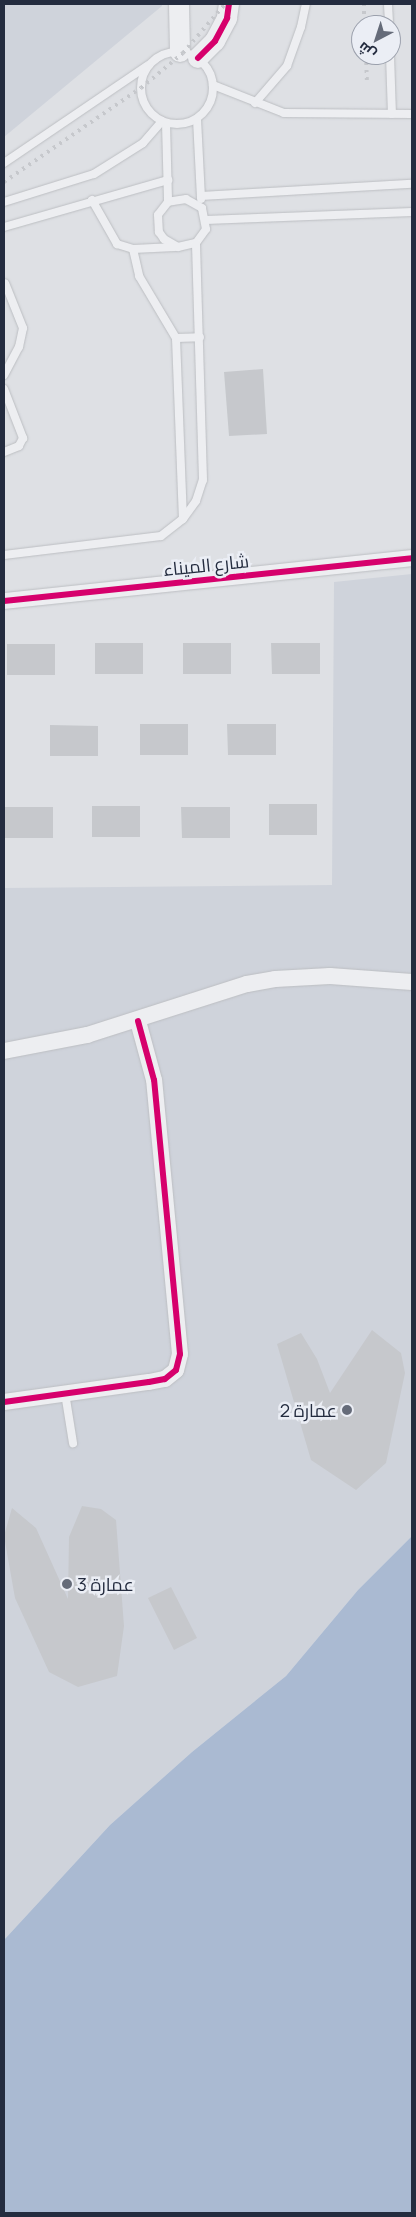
<!DOCTYPE html>
<meta charset="utf-8">
<style>
body{margin:0}
#map{position:relative;width:416px;height:2217px;overflow:hidden;background:#dee0e4;font-family:Manrope,Cairo,sans-serif}
div>[style]{position:absolute}
.built>*{inset:0;background:#cfd3db}
.water>*{inset:0;background:#aabad2}
.building>*{inset:0;background:#c6c8cc}
.roads{filter:drop-shadow(0 0 1px #bcbec2) drop-shadow(0 0 1px #bcbec2)}
.service>*{height:8px;margin:-4px;padding:0 4px;transform-origin:4px;border-radius:4px;background:#edeef1}
.service>.ring{margin:-4px;padding:0;box-sizing:content-box;background:none;border:8px solid #edeef1;border-radius:50%}
.minor>*{height:16px;margin:-8px;padding:0 8px;transform-origin:8px;border-radius:8px;background:#edeef1}
.tertiary>*{height:20px;margin:-10px;padding:0 10px;transform-origin:10px;border-radius:10px;background:#edeef1}
.rail>*{height:4px;margin-top:-2px;transform-origin:0;background:repeating-linear-gradient(90deg,#c6c8cc 0 2.5px,transparent 0 7.5px)}
.cycleway>*{height:6px;margin:-3px;padding:0 3px;transform-origin:3px;border-radius:3px;background:#d6006c}
.dots>*{width:14px;height:14px;translate:-50% -50%;box-sizing:border-box;border:2px solid #ebeef5;border-radius:50%}
span{translate:-50% -50%;white-space:nowrap;text-align:center;line-height:1.15;-webkit-text-stroke:5px #ebeef5;paint-order:stroke}
.street-label{font-size:18px;color:#242c3f}
.poi-label{font-size:18px;color:#242c3f}
.right{translate:-100% -50%;text-align:right}
.left{translate:0 -50%;text-align:left}
.frame{position:absolute;inset:0;border:5px solid #242c3f;pointer-events:none}
.north{position:absolute;left:351px;top:15px;width:50px;height:50px;box-sizing:border-box;background:#ebeef5;border:1px solid #9ba0ac;border-radius:50%;rotate:220deg;font-size:14px;font-weight:700;line-height:20px;text-align:center;color:#242c3f}
.north::after{content:'';display:block;margin:auto;width:18px;height:22px;background:#656b79;clip-path:polygon(50% 0,100% 100%,50% 72%,0 100%)}
</style>
<div id="map">
<div class="built">
<div style="clip-path:polygon(4px 4px,162px 4px,162px 6px,4px 137px)"></div>
<div style="clip-path:polygon(412px 574px,412px 1536px,358px 1590px,286px 1676px,192px 1752px,110px 1825px,4px 1940px,4px 888px,332px 885px,334px 582px)"></div>
</div>
<div class="water">
<div style="clip-path:polygon(412px 1536px,412px 2213px,4px 2213px,4px 1940px,110px 1825px,192px 1752px,286px 1676px,358px 1590px)"></div>
</div>
<div class="building">
<div style="clip-path:polygon(263px 369px,267px 434px,229px 436px,224px 372px)"></div>
<div style="clip-path:polygon(95px 643px,143px 643px,143px 674px,95px 674px)"></div>
<div style="clip-path:polygon(183px 643px,231px 643px,231px 674px,183px 674px)"></div>
<div style="clip-path:polygon(271px 643px,320px 643px,320px 674px,272px 674px)"></div>
<div style="clip-path:polygon(7px 644px,55px 644px,55px 675px,7px 675px)"></div>
<div style="clip-path:polygon(140px 724px,188px 724px,188px 755px,140px 755px)"></div>
<div style="clip-path:polygon(227px 724px,276px 724px,276px 755px,228px 755px)"></div>
<div style="clip-path:polygon(50px 725px,98px 726px,98px 756px,50px 756px)"></div>
<div style="clip-path:polygon(269px 804px,317px 804px,317px 835px,269px 835px)"></div>
<div style="clip-path:polygon(92px 806px,140px 806px,140px 837px,92px 837px)"></div>
<div style="clip-path:polygon(5px 807px,53px 807px,53px 838px,5px 838px)"></div>
<div style="clip-path:polygon(181px 807px,230px 807px,230px 838px,182px 838px)"></div>
<div style="clip-path:polygon(372px 1330px,401px 1353px,405px 1373px,386px 1463px,356px 1490px,311px 1460px,277px 1344px,301px 1333px,317px 1359px,330px 1393px)"></div>
<div style="clip-path:polygon(82px 1506px,101px 1509px,116px 1520px,124px 1626px,117px 1676px,78px 1687px,49px 1672px,15px 1598px,4px 1536px,12px 1508px,36px 1528px,68px 1599px,69px 1537px)"></div>
<div style="clip-path:polygon(171px 1587px,197px 1638px,174px 1650px,148px 1598px)"></div>
</div>
<div class="roads">
<div class="service">
<div style="left:388px;top:4px;width:21px;rotate:87deg"></div>
<div class="ring" style="left:141px;top:52px;width:64px;height:64px"></div>
<div style="left:390px;top:55px;width:59px;rotate:88.1deg"></div>
<div style="left:213px;top:85px;width:76px;rotate:21.5deg"></div>
<div style="left:284px;top:113px;width:128px;rotate:0.4deg"></div>
<div style="left:255px;top:103px;width:49px;rotate:-49.1deg"></div>
<div style="left:287px;top:66px;width:41px;rotate:-70.3deg"></div>
<div style="left:301px;top:27px;width:24px;rotate:-78deg"></div>
<div style="left:197px;top:119px;width:80px;rotate:87.1deg"></div>
<div style="left:166px;top:123px;width:79px;rotate:88.5deg"></div>
<div style="left:168px;top:202px;width:16px;rotate:128deg"></div>
<div style="left:158px;top:215px;width:17px;rotate:87deg"></div>
<div style="left:159px;top:232px;width:9px;rotate:54deg"></div>
<div style="left:164px;top:239px;width:16px;rotate:30deg"></div>
<div style="left:178px;top:247px;width:18px;rotate:-13deg"></div>
<div style="left:196px;top:243px;width:17px;rotate:-54deg"></div>
<div style="left:206px;top:229px;width:21px;rotate:-101deg"></div>
<div style="left:202px;top:208px;width:18px;rotate:-151deg"></div>
<div style="left:186px;top:199px;width:18px;rotate:171deg"></div>
<div style="left:4px;top:163px;width:174px;rotate:-34.2deg"></div>
<div style="left:201px;top:196px;width:211px;rotate:-3.3deg"></div>
<div style="left:92px;top:200px;width:51px;rotate:60.4deg"></div>
<div style="left:117px;top:244px;width:17px;rotate:17deg"></div>
<div style="left:133px;top:249px;width:42px;rotate:-2.7deg"></div>
<div style="left:4px;top:202px;width:94px;rotate:-17.3deg"></div>
<div style="left:94px;top:174px;width:58px;rotate:-32.3deg"></div>
<div style="left:143px;top:143px;width:29px;rotate:-49deg"></div>
<div style="left:206px;top:220px;width:206px;rotate:-2.2deg"></div>
<div style="left:4px;top:227px;width:171px;rotate:-16deg"></div>
<div style="left:133px;top:249px;width:28px;rotate:77deg"></div>
<div style="left:139px;top:276px;width:72px;rotate:59.2deg"></div>
<div style="left:176px;top:338px;width:180px;rotate:87.8deg"></div>
<div style="left:176px;top:338px;width:24px;rotate:-2deg"></div>
<div style="left:4px;top:375px;width:32px;rotate:-62deg"></div>
<div style="left:19px;top:347px;width:19px;rotate:-78deg"></div>
<div style="left:23px;top:328px;width:48px;rotate:-111.8deg"></div>
<div style="left:4px;top:389px;width:53px;rotate:68.8deg"></div>
<div style="left:23px;top:438px;width:9px;rotate:117deg"></div>
<div style="left:19px;top:446px;width:16px;rotate:158deg"></div>
<div style="left:4px;top:555px;width:158px;rotate:-6.9deg"></div>
<div style="left:161px;top:536px;width:28px;rotate:-38deg"></div>
<div style="left:183px;top:519px;width:22px;rotate:-54deg"></div>
<div style="left:196px;top:501px;width:22px;rotate:-72deg"></div>
<div style="left:203px;top:480px;width:237px;rotate:-91.7deg"></div>
<div style="left:65px;top:1393px;width:51px;rotate:80.9deg"></div>
</div>
<div class="minor">
<div style="left:4px;top:601px;width:410px;rotate:-6deg"></div>
<div style="left:4px;top:1051px;width:85px;rotate:-10.9deg"></div>
<div style="left:87px;top:1035px;width:168px;rotate:-17.7deg"></div>
<div style="left:247px;top:984px;width:28px;rotate:-10deg"></div>
<div style="left:275px;top:979px;width:55px;rotate:-3.1deg"></div>
<div style="left:330px;top:976px;width:82px;rotate:4.2deg"></div>
<div style="left:4px;top:1402px;width:146px;rotate:-7.9deg"></div>
<div style="left:149px;top:1382px;width:16px;rotate:-11deg"></div>
<div style="left:165px;top:1379px;width:14px;rotate:-39deg"></div>
<div style="left:176px;top:1370px;width:16px;rotate:-76deg"></div>
<div style="left:180px;top:1354px;width:275px;rotate:-95.4deg"></div>
<div style="left:154px;top:1080px;width:61px;rotate:-105.2deg"></div>
</div>
<div class="tertiary">
<div style="left:179px;top:4px;width:48px;rotate:88.8deg"></div>
<div style="left:198px;top:58px;width:24px;rotate:-45deg"></div>
<div style="left:215px;top:41px;width:26px;rotate:-62deg"></div>
<div style="left:227px;top:18px;width:14px;rotate:-82deg"></div>
</div>
</div>
<div class="rail">
<div style="left:364px;top:4px;width:21px;rotate:90deg"></div>
<div style="left:366px;top:55px;width:29px;rotate:88deg"></div>
<div style="left:4px;top:182px;width:166px;rotate:-34.5deg"></div>
<div style="left:141px;top:88px;width:55px;rotate:-39.8deg"></div>
<div style="left:183px;top:53px;width:65px;rotate:-49.4deg"></div>
</div>
<div class="cycleway">
<div style="left:198px;top:58px;width:24px;rotate:-45deg"></div>
<div style="left:215px;top:41px;width:26px;rotate:-62deg"></div>
<div style="left:227px;top:18px;width:14px;rotate:-82deg"></div>
<div style="left:4px;top:601px;width:410px;rotate:-6deg"></div>
<div style="left:4px;top:1402px;width:146px;rotate:-7.9deg"></div>
<div style="left:149px;top:1382px;width:16px;rotate:-11deg"></div>
<div style="left:165px;top:1379px;width:14px;rotate:-39deg"></div>
<div style="left:176px;top:1370px;width:16px;rotate:-76deg"></div>
<div style="left:180px;top:1354px;width:275px;rotate:-95.4deg"></div>
<div style="left:154px;top:1080px;width:61px;rotate:-105.2deg"></div>
</div>
<div class="dots">
<div style="left:347px;top:1410px;background:#656b79"></div>
<div style="left:67px;top:1584px;background:#656b79"></div>
</div>
<div class="street-label">
<span style="left:206px;top:565px;rotate:-6deg">شارع الميناء</span>
</div>
<div class="poi-label">
<span class="right" style="left:337px;top:1410px">عمارة 2</span>
<span class="left" style="left:77px;top:1584px">عمارة 3</span>
</div>
<div class="frame"></div>
<div class="north">ش</div>
</div>
